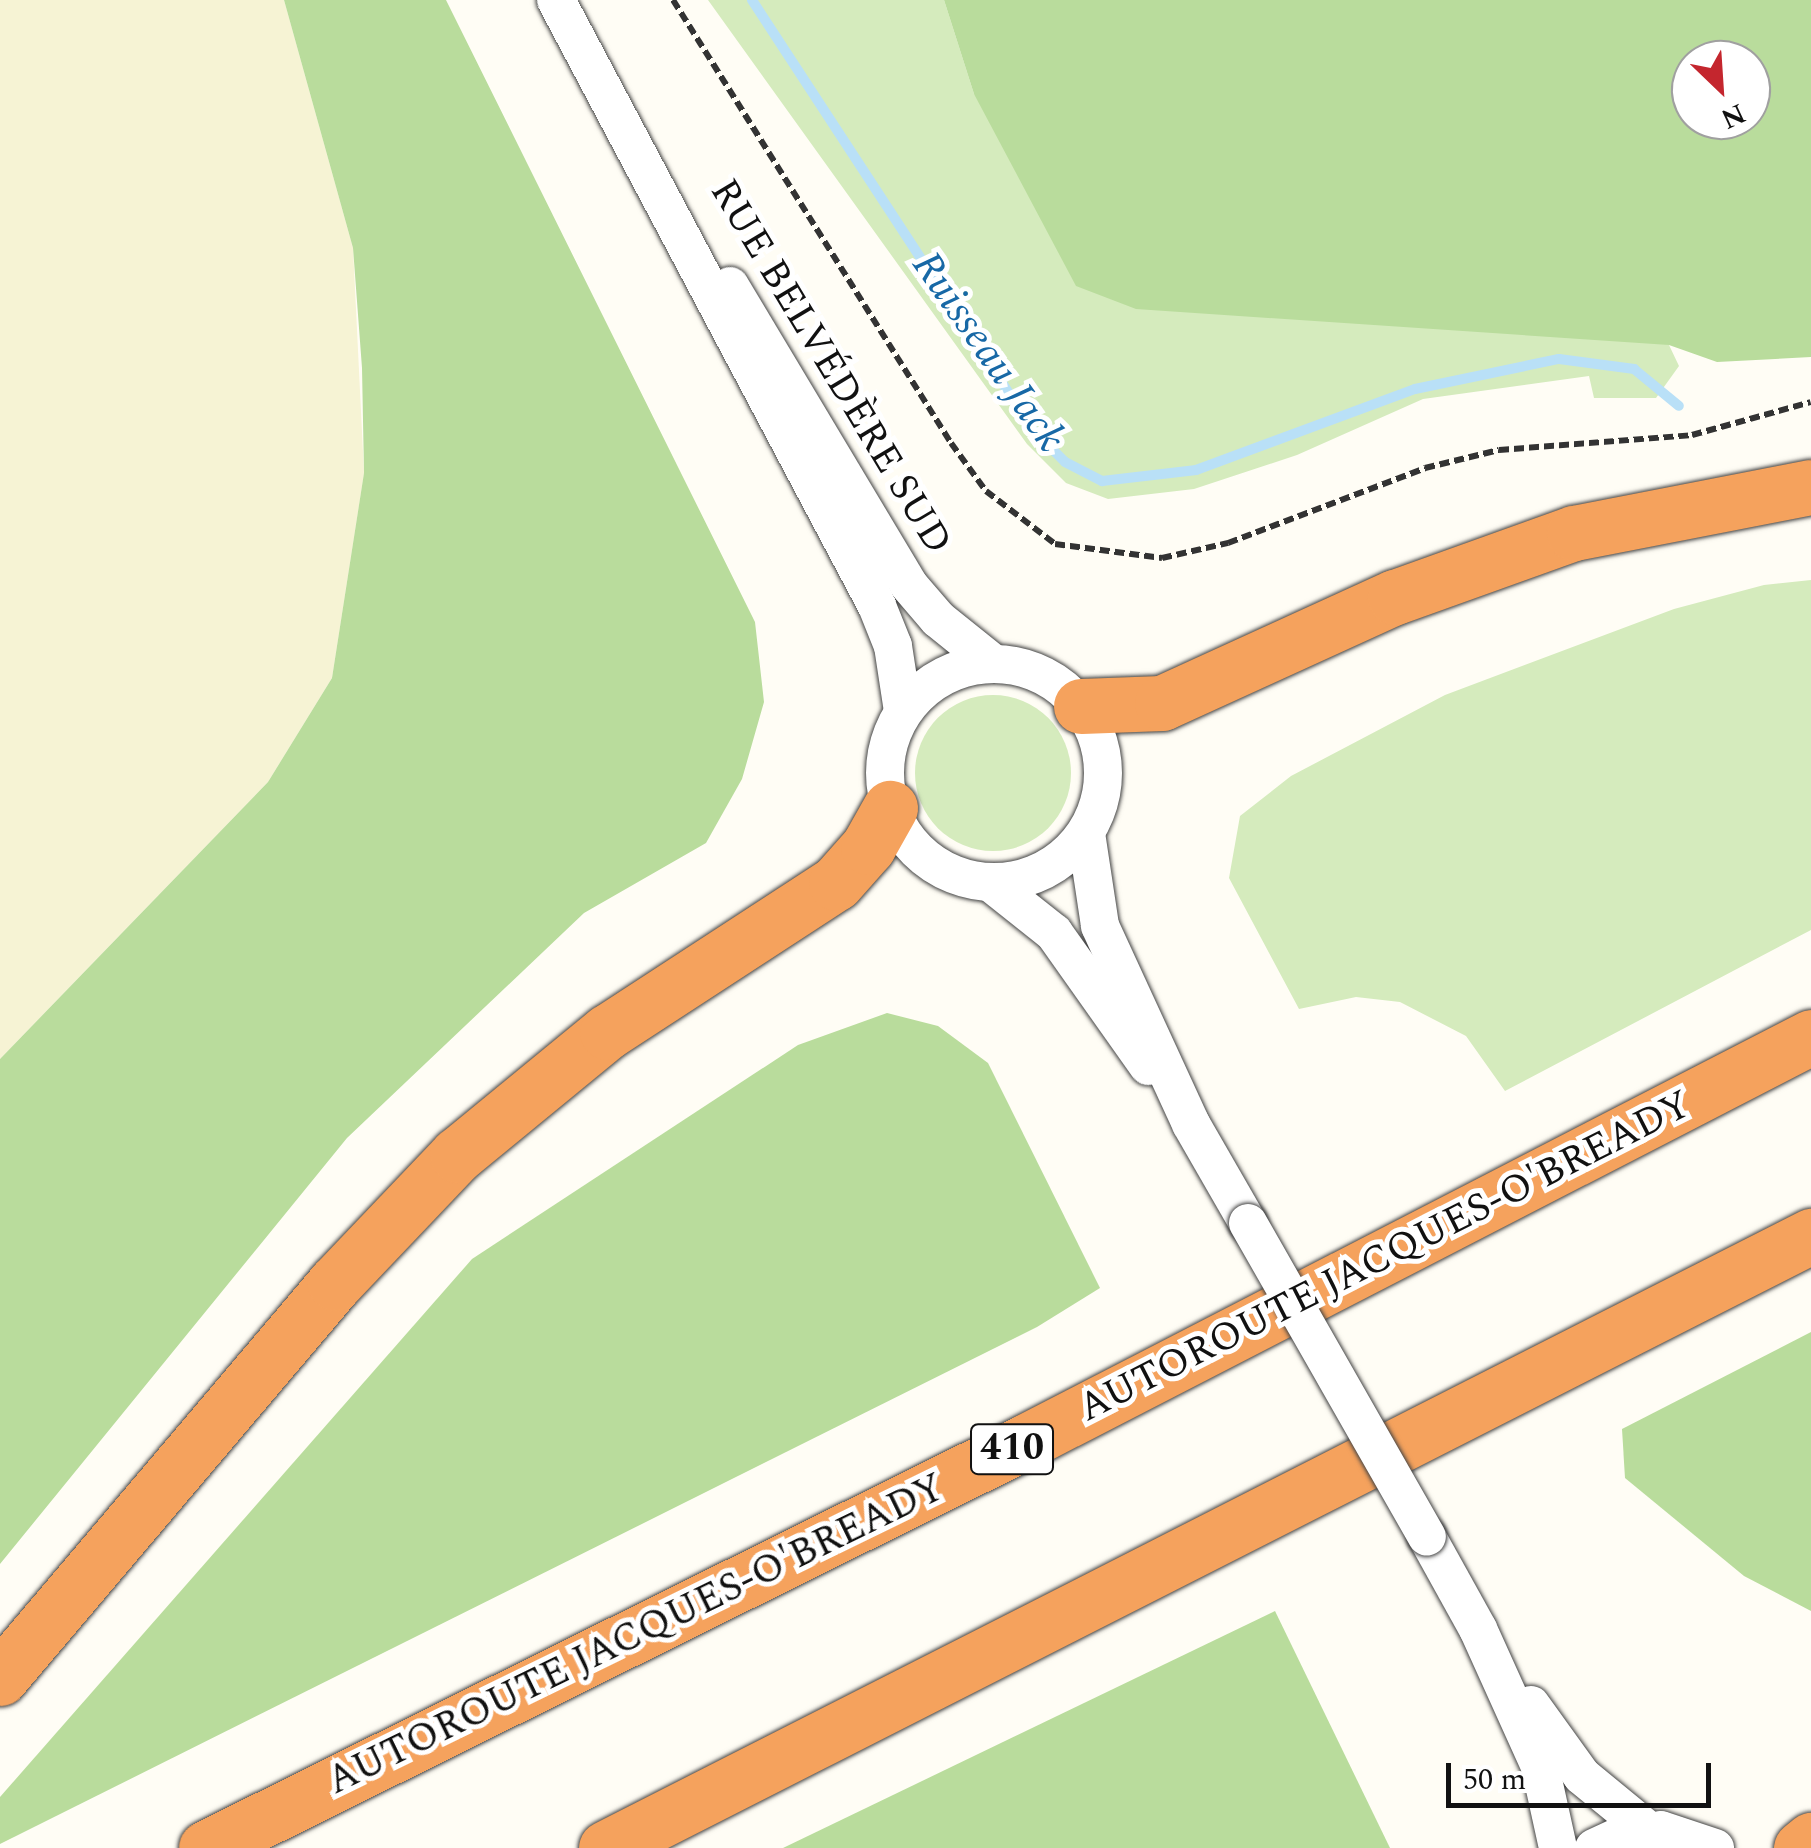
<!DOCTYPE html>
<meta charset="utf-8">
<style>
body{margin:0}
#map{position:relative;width:1811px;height:1848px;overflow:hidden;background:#fffdf5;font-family:Spectral,serif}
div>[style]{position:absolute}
.farmland>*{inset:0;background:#f6f3d4}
.green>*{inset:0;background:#d5ebbd}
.round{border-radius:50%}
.forest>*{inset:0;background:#b9dc9c}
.stream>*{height:10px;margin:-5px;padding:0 5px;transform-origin:5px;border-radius:5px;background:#b9e0f7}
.path>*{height:6px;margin-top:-3px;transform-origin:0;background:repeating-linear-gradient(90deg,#333 0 10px,transparent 0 15px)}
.roads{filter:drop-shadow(0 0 2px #444) drop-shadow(0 0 2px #444)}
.tertiary>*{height:38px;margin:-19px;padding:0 19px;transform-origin:19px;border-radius:19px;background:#fff}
.tertiary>.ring{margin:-19px;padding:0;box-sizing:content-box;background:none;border:38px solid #fff;border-radius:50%}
.motorway>*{height:55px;margin:-27.5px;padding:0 27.5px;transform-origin:27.5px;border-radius:27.5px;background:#f5a25d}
.bridges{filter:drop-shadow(0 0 2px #444) drop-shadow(0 0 2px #444)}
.tertiary-bridge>*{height:38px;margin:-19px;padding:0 19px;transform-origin:19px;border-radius:19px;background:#fff}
span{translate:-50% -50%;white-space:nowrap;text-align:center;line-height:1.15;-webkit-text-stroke:10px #fff;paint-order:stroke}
.shield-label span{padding:2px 8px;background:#fff;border:2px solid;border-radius:8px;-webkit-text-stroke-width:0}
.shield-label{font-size:38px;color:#111;font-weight:700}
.street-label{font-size:40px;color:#111}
.water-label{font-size:42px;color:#1768a6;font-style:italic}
.north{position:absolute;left:1671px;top:40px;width:100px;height:100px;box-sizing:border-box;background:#fff;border:2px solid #a0a0a0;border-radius:50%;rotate:155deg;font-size:28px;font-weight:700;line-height:40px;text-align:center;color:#111}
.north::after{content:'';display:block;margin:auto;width:35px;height:45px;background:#c4262e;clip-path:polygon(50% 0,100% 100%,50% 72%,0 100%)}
.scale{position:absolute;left:1446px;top:1763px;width:265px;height:45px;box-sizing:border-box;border:5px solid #111;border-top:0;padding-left:12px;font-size:30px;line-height:35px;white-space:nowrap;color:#111;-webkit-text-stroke:8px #fff;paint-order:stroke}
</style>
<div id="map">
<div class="farmland">
<div style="clip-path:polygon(0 0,284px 0,353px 248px,364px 473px,332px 678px,268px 782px,0 1059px)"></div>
</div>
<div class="green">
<div style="clip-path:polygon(708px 0,944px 0,974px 94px,1669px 345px,1679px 366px,1656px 398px,1594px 398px,1589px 376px,1423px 399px,1297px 455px,1194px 489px,1108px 499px,1066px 483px,1027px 444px)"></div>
<div style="clip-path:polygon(1811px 580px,1811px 930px,1505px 1091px,1466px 1036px,1400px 1002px,1356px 997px,1299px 1009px,1229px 878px,1240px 816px,1291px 776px,1445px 695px,1674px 609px,1764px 585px)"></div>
<div class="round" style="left:915px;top:695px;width:156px;height:156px"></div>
</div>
<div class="forest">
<div style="clip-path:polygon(284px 0,446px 0,755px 622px,764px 702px,742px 779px,706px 843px,584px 913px,347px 1138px,0 1564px,0 1059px,268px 782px,332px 678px,364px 473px,362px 368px,353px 248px)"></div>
<div style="clip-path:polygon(evenodd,944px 0,1811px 0,1811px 357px,1717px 362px,1669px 345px,1136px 309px,1076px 286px,974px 94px,944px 0,1691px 60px,1751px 60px,1751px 120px,1691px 120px,1691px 60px)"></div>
<div style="clip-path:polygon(887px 1013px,938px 1026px,988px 1063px,1100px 1288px,1037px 1327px,0 1844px,0 1797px,472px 1259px,798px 1045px)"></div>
<div style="clip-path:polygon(1811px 1332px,1811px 1611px,1744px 1576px,1625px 1478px,1622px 1429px)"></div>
<div style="clip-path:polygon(1275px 1611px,1390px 1848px,783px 1848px)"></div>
</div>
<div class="stream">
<div style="left:752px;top:0;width:514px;rotate:56.84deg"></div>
<div style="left:1033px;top:430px;width:45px;rotate:45deg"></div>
<div style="left:1065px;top:462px;width:42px;rotate:27.2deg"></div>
<div style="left:1102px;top:481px;width:95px;rotate:-6.7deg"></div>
<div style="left:1196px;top:470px;width:233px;rotate:-20.3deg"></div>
<div style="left:1415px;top:389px;width:147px;rotate:-11.8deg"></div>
<div style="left:1559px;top:359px;width:76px;rotate:7.6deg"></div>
<div style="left:1634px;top:369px;width:58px;rotate:39.4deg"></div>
</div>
<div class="path">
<div style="left:673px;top:0;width:523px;rotate:57.89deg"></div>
<div style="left:951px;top:443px;width:59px;rotate:53.9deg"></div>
<div style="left:986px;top:491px;width:87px;rotate:37.5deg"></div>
<div style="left:1055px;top:544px;width:108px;rotate:7.5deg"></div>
<div style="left:1162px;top:558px;width:68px;rotate:-12.8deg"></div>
<div style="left:1228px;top:543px;width:211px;rotate:-20.8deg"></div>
<div style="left:1425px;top:468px;width:76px;rotate:-13.7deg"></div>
<div style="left:1499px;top:450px;width:194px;rotate:-4.4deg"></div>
<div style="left:1692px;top:435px;width:123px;rotate:-15.5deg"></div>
</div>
<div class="roads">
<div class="tertiary">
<div style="left:556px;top:0;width:686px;rotate:62.09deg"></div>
<div style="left:877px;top:606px;width:43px;rotate:68.2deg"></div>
<div style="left:893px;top:646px;width:66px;rotate:81.3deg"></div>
<div style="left:730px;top:286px;width:347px;rotate:59.1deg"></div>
<div style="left:908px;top:584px;width:46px;rotate:49.4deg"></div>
<div style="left:938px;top:619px;width:72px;rotate:38.8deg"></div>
<div class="ring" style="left:885px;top:664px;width:180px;height:180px"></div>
<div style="left:1086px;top:833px;width:94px;rotate:81.4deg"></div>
<div style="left:1100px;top:926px;width:218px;rotate:65.3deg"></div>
<div style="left:1191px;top:1124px;width:114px;rotate:60.1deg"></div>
<div style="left:991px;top:883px;width:80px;rotate:38.4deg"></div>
<div style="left:1054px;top:933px;width:163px;rotate:54.7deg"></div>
<div style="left:1427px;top:1537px;width:105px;rotate:61deg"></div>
<div style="left:1478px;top:1629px;width:150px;rotate:65.7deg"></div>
<div style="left:1540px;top:1766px;width:84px;rotate:77.6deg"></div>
<div style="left:1531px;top:1705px;width:87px;rotate:54.3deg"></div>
<div style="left:1582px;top:1776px;width:85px;rotate:39.3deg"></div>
<div style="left:1594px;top:1848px;width:31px;rotate:-25deg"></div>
<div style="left:1622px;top:1835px;width:39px;rotate:-7deg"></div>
<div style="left:1661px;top:1830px;width:57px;rotate:18.4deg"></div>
</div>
<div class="motorway">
<div style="left:1081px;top:706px;width:81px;rotate:-2.1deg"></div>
<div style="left:1162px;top:703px;width:256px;rotate:-24.5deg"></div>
<div style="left:1395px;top:597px;width:190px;rotate:-19.7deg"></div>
<div style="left:1574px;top:533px;width:241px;rotate:-11deg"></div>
<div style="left:0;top:1678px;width:518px;rotate:-49.7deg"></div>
<div style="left:335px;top:1283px;width:177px;rotate:-46.4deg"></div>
<div style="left:457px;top:1155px;width:194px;rotate:-39.4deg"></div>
<div style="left:607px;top:1032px;width:273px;rotate:-33.1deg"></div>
<div style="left:836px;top:883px;width:48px;rotate:-48.4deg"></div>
<div style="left:868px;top:847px;width:45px;rotate:-60.6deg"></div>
<div style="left:206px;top:1848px;width:914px;rotate:-26.37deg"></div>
<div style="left:1025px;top:1442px;width:884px;rotate:-27.26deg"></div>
<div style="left:606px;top:1848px;width:1352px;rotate:-26.93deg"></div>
<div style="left:1801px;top:1848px;width:13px;rotate:-39deg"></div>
</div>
</div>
<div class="bridges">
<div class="tertiary-bridge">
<div style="left:1248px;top:1223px;width:361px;rotate:60.3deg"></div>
</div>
</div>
<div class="shield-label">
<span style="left:1012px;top:1449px">410</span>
</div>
<div class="street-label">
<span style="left:830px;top:367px;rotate:59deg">RUE BELVÉDÈRE SUD</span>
<span style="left:1385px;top:1257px;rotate:-27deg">AUTOROUTE JACQUES-O'BREADY</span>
<span style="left:636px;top:1635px;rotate:-26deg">AUTOROUTE JACQUES-O'BREADY</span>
</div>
<div class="water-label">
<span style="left:988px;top:352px;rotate:55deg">Ruisseau Jack</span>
</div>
<div class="north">N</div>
<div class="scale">50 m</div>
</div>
